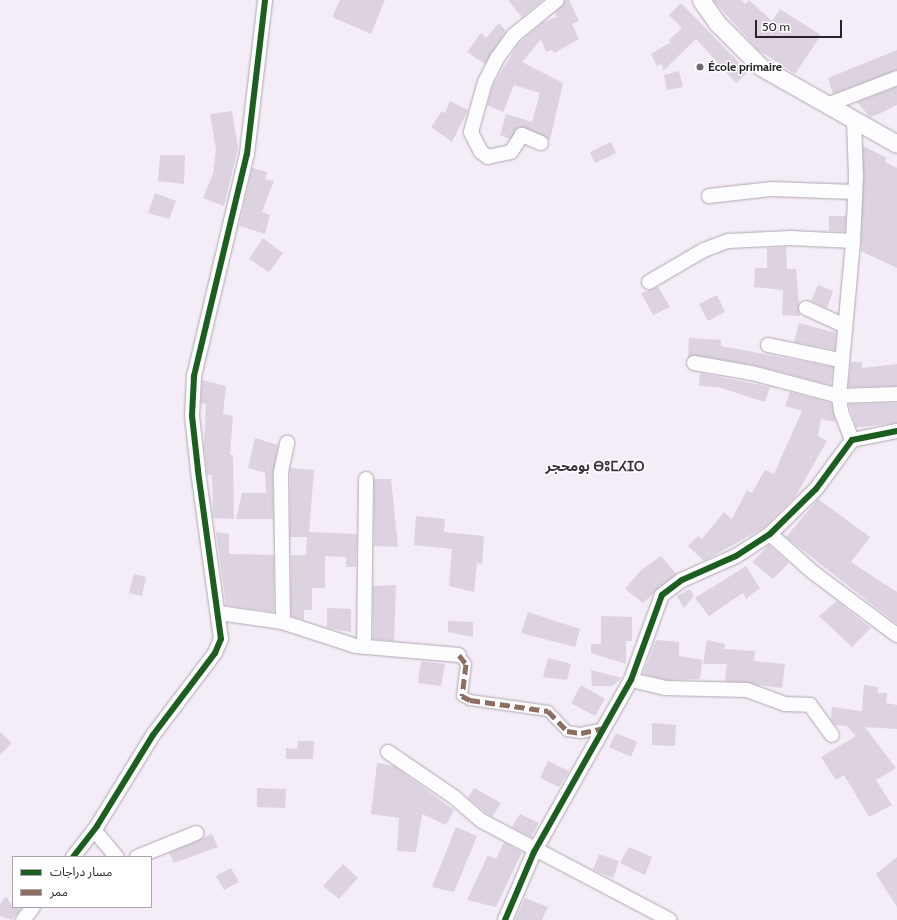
<!DOCTYPE html>
<meta charset="utf-8">
<style>
body{margin:0}
#map{position:relative;width:897px;height:920px;overflow:hidden;background:#f4ecf6;font-family:Cabin,"Noto Sans Arabic","Noto Sans Tifinagh",sans-serif}
div>[style]{position:absolute}
.building>*{inset:0;background:#ddd2e0}
.roads{filter:drop-shadow(0 0 1px #aea7af) drop-shadow(0 0 1px #aea7af)}
.pedestrian>*{height:10px;margin:-5px;padding:0 5px;transform-origin:5px;border-radius:5px;background:#fdfcfe}
.minor>*{height:14px;margin:-7px;padding:0 7px;transform-origin:7px;border-radius:7px;background:#fdfcfe}
.tertiary>*{height:17px;margin:-8.5px;padding:0 8.5px;transform-origin:8.5px;border-radius:8.5px;background:#fdfcfe}
.quiet>*{height:5px;margin-top:-2.5px;transform-origin:0;background:repeating-linear-gradient(90deg,#8d6e63 0 10px,transparent 0 15px)}
.cycleway>*{height:6px;margin:-3px;padding:0 3px;transform-origin:3px;border-radius:3px;background:#1b5e20}
.dots>*{width:11px;height:11px;translate:-50% -50%;box-sizing:border-box;border:2px solid #fff;border-radius:50%}
span{translate:-50% -50%;white-space:nowrap;text-align:center;line-height:1.15;-webkit-text-stroke:3px #fff;paint-order:stroke}
.poi-label{font-size:12px;color:#282229;font-weight:700}
.left{translate:0 -50%;text-align:left}
.quarter-label{font-size:14px;color:#3b303e;font-weight:700}
.legend{position:absolute;left:12px;top:856px;width:140px;height:52px;box-sizing:border-box;background:#fff;border:1px solid #a9a7a9;margin:0;padding:5px 7px;list-style:none;font-size:12px;color:#282229}
.legend li{display:flex;align-items:center;gap:8px;height:20px}
.legend b{width:20px;border:1px solid #a9a7a9}
.scale{position:absolute;left:755px;top:20px;width:87px;height:18px;box-sizing:border-box;border:2px solid #282229;border-top:0;padding-left:5px;font-size:12px;line-height:14px;white-space:nowrap;color:#282229;-webkit-text-stroke:3px #fff;paint-order:stroke}
</style>
<div id="map">
<div class="building">
<div style="clip-path:polygon(340px 0,385px 0,371px 34px,332px 17px)"></div>
<div style="clip-path:polygon(508px 0,543px 0,522px 17px)"></div>
<div style="clip-path:polygon(565px 0,569px 0,579px 21px,572px 24px,579px 39px,554px 53px,552px 50px,546px 52px,541px 39px,522px 62px,563px 83px,550px 140px,522px 127px,510px 139px,500px 135px,506px 114px,532px 122px,540px 93px,514px 85px,503px 112px,487px 105px,493px 85px,518px 44px,543px 22px,557px 17px,555px 13px)"></div>
<div style="clip-path:polygon(713px 0,741px 0,745px 4px,749px 0,772px 21px,780px 9px,821px 35px,795px 74px,758px 50px)"></div>
<div style="clip-path:polygon(681px 3px,748px 72px,736px 83px,696px 39px,663px 71px,662px 64px,657px 66px,651px 54px,671px 42px,669px 40px,682px 28px,669px 15px)"></div>
<div style="clip-path:polygon(499px 23px,506px 31px,485px 64px,467px 52px,481px 33px,486px 38px)"></div>
<div style="clip-path:polygon(897px 50px,897px 70px,833px 94px,828px 78px)"></div>
<div style="clip-path:polygon(679px 71px,683px 87px,667px 90px,664px 75px)"></div>
<div style="clip-path:polygon(897px 87px,897px 105px,879px 114px,870px 117px,857px 102px)"></div>
<div style="clip-path:polygon(450px 101px,468px 110px,452px 142px,431px 127px,442px 111px,445px 113px)"></div>
<div style="clip-path:polygon(232px 111px,238px 148px,224px 206px,203px 198px,213px 174px,216px 149px,210px 114px)"></div>
<div style="clip-path:polygon(611px 142px,616px 153px,595px 163px,590px 152px)"></div>
<div style="clip-path:polygon(863px 146px,887px 158px,885px 162px,897px 168px,897px 268px,861px 251px)"></div>
<div style="clip-path:polygon(160px 155px,185px 155px,184px 184px,158px 181px)"></div>
<div style="clip-path:polygon(252px 168px,267px 172px,265px 179px,274px 181px,262px 212px,270px 215px,265px 234px,239px 226px)"></div>
<div style="clip-path:polygon(155px 193px,176px 201px,169px 219px,148px 213px)"></div>
<div style="clip-path:polygon(829px 216px,846px 216px,845px 232px,829px 231px)"></div>
<div style="clip-path:polygon(263px 238px,283px 253px,269px 272px,249px 259px)"></div>
<div style="clip-path:polygon(786px 247px,787px 269px,796px 269px,800px 316px,782px 315px,783px 290px,754px 287px,755px 268px,767px 268px,767px 248px)"></div>
<div style="clip-path:polygon(818px 285px,833px 291px,827px 308px,811px 301px)"></div>
<div style="clip-path:polygon(658px 287px,670px 307px,653px 315px,641px 293px)"></div>
<div style="clip-path:polygon(717px 295px,725px 312px,708px 321px,699px 304px)"></div>
<div style="clip-path:polygon(799px 323px,836px 333px,835px 350px,794px 342px)"></div>
<div style="clip-path:polygon(689px 338px,721px 340px,721px 346px,833px 367px,831px 385px,753px 365px,695px 355px,688px 358px)"></div>
<div style="clip-path:polygon(851px 362px,862px 362px,862px 368px,897px 364px,897px 386px,848px 387px)"></div>
<div style="clip-path:polygon(700px 373px,770px 387px,765px 402px,718px 387px,699px 386px)"></div>
<div style="clip-path:polygon(202px 380px,226px 386px,223px 414px,233px 416px,230px 455px,233px 455px,234px 519px,213px 518px,212px 475px,207px 475px,204px 445px,206px 404px,201px 403px)"></div>
<div style="clip-path:polygon(790px 392px,831px 403px,836px 422px,821px 419px,818px 436px,827px 441px,795px 497px,765px 527px,704px 561px,688px 546px,698px 536px,702px 539px,724px 512px,732px 519px,747px 490px,752px 493px,765px 470px,774px 474px,802px 411px,785px 406px)"></div>
<div style="clip-path:polygon(897px 403px,897px 423px,862px 427px,856px 427px,849px 404px)"></div>
<div style="clip-path:polygon(255px 438px,278px 445px,273px 472px,273px 519px,236px 519px,242px 493px,266px 493px,265px 473px,248px 468px)"></div>
<div style="clip-path:polygon(290px 468px,314px 470px,309px 532px,357px 534px,356px 567px,346px 567px,346px 557px,325px 556px,325px 588px,312px 588px,312px 610px,304px 610px,304px 620px,291px 616px,291px 555px,306px 555px,307px 537px,290px 537px)"></div>
<div style="clip-path:polygon(374px 479px,391px 479px,398px 547px,374px 546px)"></div>
<div style="clip-path:polygon(818px 499px,870px 537px,851px 562px,897px 592px,897px 624px,786px 537px)"></div>
<div style="clip-path:polygon(416px 516px,445px 519px,444px 532px,484px 536px,482px 564px,477px 563px,474px 592px,449px 586px,452px 549px,414px 545px)"></div>
<div style="clip-path:polygon(216px 532px,229px 534px,229px 554px,274px 555px,274px 612px,226px 605px)"></div>
<div style="clip-path:polygon(769px 545px,789px 563px,773px 579px,752px 562px)"></div>
<div style="clip-path:polygon(661px 556px,676px 574px,643px 603px,625px 589px,641px 570px)"></div>
<div style="clip-path:polygon(746px 566px,760px 588px,746px 599px,743px 593px,709px 616px,695px 598px)"></div>
<div style="clip-path:polygon(134px 574px,146px 577px,142px 596px,129px 593px)"></div>
<div style="clip-path:polygon(396px 585px,394px 641px,373px 639px,373px 586px)"></div>
<div style="clip-path:polygon(690px 589px,694px 596px,684px 608px,677px 596px)"></div>
<div style="clip-path:polygon(837px 601px,871px 628px,852px 647px,819px 616px)"></div>
<div style="clip-path:polygon(327px 608px,351px 609px,351px 632px,327px 628px)"></div>
<div style="clip-path:polygon(528px 612px,580px 629px,575px 647px,521px 633px)"></div>
<div style="clip-path:polygon(601px 616px,632px 617px,632px 641px,626px 641px,626px 664px,591px 653px,591px 644px,601px 644px)"></div>
<div style="clip-path:polygon(448px 621px,473px 622px,473px 637px,448px 632px)"></div>
<div style="clip-path:polygon(656px 640px,679px 642px,679px 656px,702px 660px,700px 679px,666px 680px,643px 674px)"></div>
<div style="clip-path:polygon(707px 640px,725px 644px,724px 649px,755px 651px,754px 661px,785px 664px,782px 688px,725px 681px,727px 664px,703px 664px)"></div>
<div style="clip-path:polygon(548px 658px,571px 664px,567px 680px,543px 677px)"></div>
<div style="clip-path:polygon(421px 661px,445px 664px,441px 686px,418px 683px)"></div>
<div style="clip-path:polygon(591px 670px,622px 678px,612px 686px,592px 686px)"></div>
<div style="clip-path:polygon(581px 685px,605px 699px,595px 716px,571px 703px)"></div>
<div style="clip-path:polygon(864px 685px,878px 687px,878px 693px,887px 693px,886px 703px,897px 705px,897px 729px,865px 727px,896px 768px,876px 780px,892px 805px,869px 817px,844px 775px,836px 780px,821px 757px,856px 736px,847px 726px,835px 725px,831px 719px,832px 707px,862px 711px)"></div>
<div style="clip-path:polygon(652px 723px,676px 725px,675px 746px,652px 745px)"></div>
<div style="clip-path:polygon(0 732px,12px 743px,0 755px)"></div>
<div style="clip-path:polygon(616px 733px,637px 742px,631px 757px,609px 747px)"></div>
<div style="clip-path:polygon(298px 741px,314px 741px,313px 759px,286px 759px,286px 748px,297px 749px)"></div>
<div style="clip-path:polygon(548px 761px,569px 771px,559px 787px,540px 778px)"></div>
<div style="clip-path:polygon(377px 763px,394px 766px,454px 810px,446px 825px,422px 814px,416px 852px,397px 851px,399px 818px,371px 814px)"></div>
<div style="clip-path:polygon(257px 788px,286px 789px,285px 808px,257px 807px)"></div>
<div style="clip-path:polygon(474px 788px,501px 803px,492px 817px,468px 798px)"></div>
<div style="clip-path:polygon(520px 814px,539px 823px,531px 837px,512px 827px)"></div>
<div style="clip-path:polygon(456px 827px,477px 836px,454px 892px,432px 887px)"></div>
<div style="clip-path:polygon(212px 834px,218px 847px,174px 863px,169px 853px)"></div>
<div style="clip-path:polygon(504px 842px,522px 852px,496px 907px,467px 900px,488px 855px,496px 859px)"></div>
<div style="clip-path:polygon(629px 847px,652px 857px,645px 875px,620px 863px)"></div>
<div style="clip-path:polygon(599px 854px,619px 861px,613px 878px,593px 870px)"></div>
<div style="clip-path:polygon(897px 857px,897px 907px,876px 874px)"></div>
<div style="clip-path:polygon(343px 864px,358px 878px,339px 899px,323px 886px)"></div>
<div style="clip-path:polygon(231px 868px,239px 882px,224px 890px,216px 876px)"></div>
<div style="clip-path:polygon(6px 896px,13px 907px,21px 909px,12px 920px,0 916px,0 904px)"></div>
<div style="clip-path:polygon(525px 898px,548px 907px,542px 920px,515px 920px)"></div>
</div>
<div class="roads">
<div class="pedestrian">
<div style="left:459px;top:655px;width:11px;rotate:52deg"></div>
<div style="left:466px;top:664px;width:32px;rotate:97deg"></div>
<div style="left:462px;top:696px;width:9px;rotate:27deg"></div>
<div style="left:470px;top:700px;width:79px;rotate:8deg"></div>
<div style="left:548px;top:711px;width:28px;rotate:46deg"></div>
<div style="left:567px;top:731px;width:14px;rotate:8deg"></div>
<div style="left:581px;top:733px;width:24px;rotate:-12deg"></div>
</div>
<div class="minor">
<div style="left:827px;top:105px;width:75px;rotate:-21.1deg"></div>
<div style="left:541px;top:143px;width:21px;rotate:-157deg"></div>
<div style="left:522px;top:135px;width:20px;rotate:123deg"></div>
<div style="left:511px;top:152px;width:24px;rotate:168deg"></div>
<div style="left:488px;top:157px;width:9px;rotate:-144deg"></div>
<div style="left:481px;top:152px;width:22px;rotate:-117deg"></div>
<div style="left:471px;top:132px;width:52px;rotate:-74.4deg"></div>
<div style="left:485px;top:82px;width:28px;rotate:-63deg"></div>
<div style="left:498px;top:57px;width:27px;rotate:-54deg"></div>
<div style="left:514px;top:35px;width:55px;rotate:-39.1deg"></div>
<div style="left:709px;top:196px;width:62px;rotate:-6.4deg"></div>
<div style="left:771px;top:189px;width:84px;rotate:2deg"></div>
<div style="left:649px;top:282px;width:64px;rotate:-30.2deg"></div>
<div style="left:704px;top:250px;width:26px;rotate:-21deg"></div>
<div style="left:728px;top:241px;width:62px;rotate:-2.8deg"></div>
<div style="left:790px;top:238px;width:63px;rotate:2.7deg"></div>
<div style="left:853px;top:241px;width:64px;rotate:-87.3deg"></div>
<div style="left:856px;top:177px;width:56px;rotate:-92deg"></div>
<div style="left:806px;top:308px;width:41px;rotate:24.7deg"></div>
<div style="left:768px;top:345px;width:74px;rotate:11.8deg"></div>
<div style="left:694px;top:363px;width:59px;rotate:9.8deg"></div>
<div style="left:752px;top:373px;width:90px;rotate:14.8deg"></div>
<div style="left:839px;top:396px;width:58px;rotate:-2deg"></div>
<div style="left:852px;top:440px;width:31px;rotate:-111deg"></div>
<div style="left:841px;top:411px;width:15px;rotate:-98deg"></div>
<div style="left:839px;top:396px;width:156px;rotate:-84.8deg"></div>
<div style="left:770px;top:534px;width:59px;rotate:41.6deg"></div>
<div style="left:814px;top:573px;width:104px;rotate:36.8deg"></div>
<div style="left:219px;top:613px;width:64px;rotate:8.1deg"></div>
<div style="left:282px;top:622px;width:78px;rotate:18deg"></div>
<div style="left:356px;top:646px;width:103px;rotate:5deg"></div>
<div style="left:283px;top:622px;width:150px;rotate:-90.8deg"></div>
<div style="left:281px;top:472px;width:30px;rotate:-78deg"></div>
<div style="left:364px;top:647px;width:168px;rotate:-89.3deg"></div>
<div style="left:631px;top:680px;width:35px;rotate:13deg"></div>
<div style="left:665px;top:688px;width:82px;rotate:1.4deg"></div>
<div style="left:747px;top:690px;width:40px;rotate:20.2deg"></div>
<div style="left:785px;top:704px;width:25px;rotate:2deg"></div>
<div style="left:810px;top:705px;width:37px;rotate:54deg"></div>
<div style="left:388px;top:752px;width:80px;rotate:34.3deg"></div>
<div style="left:454px;top:797px;width:37px;rotate:41deg"></div>
<div style="left:482px;top:821px;width:212px;rotate:27.8deg"></div>
<div style="left:94px;top:830px;width:35px;rotate:50deg"></div>
<div style="left:73px;top:857px;width:39px;rotate:-52deg"></div>
<div style="left:97px;top:826px;width:107px;rotate:-58.4deg"></div>
<div style="left:153px;top:735px;width:103px;rotate:-52.9deg"></div>
<div style="left:215px;top:653px;width:15px;rotate:-67deg"></div>
<div style="left:221px;top:639px;width:171px;rotate:-97.8deg"></div>
<div style="left:198px;top:470px;width:54px;rotate:-96.3deg"></div>
<div style="left:192px;top:416px;width:40px;rotate:-87.1deg"></div>
<div style="left:194px;top:376px;width:228px;rotate:-76.6deg"></div>
<div style="left:247px;top:154px;width:155px;rotate:-83.3deg"></div>
<div style="left:137px;top:857px;width:64px;rotate:-22.1deg"></div>
<div style="left:23px;top:920px;width:16px;rotate:-52deg"></div>
<div style="left:505px;top:920px;width:74px;rotate:-66.9deg"></div>
<div style="left:534px;top:852px;width:197px;rotate:-60.6deg"></div>
<div style="left:631px;top:680px;width:90px;rotate:-70deg"></div>
<div style="left:662px;top:595px;width:25px;rotate:-37deg"></div>
<div style="left:682px;top:580px;width:59px;rotate:-24deg"></div>
<div style="left:736px;top:556px;width:40px;rotate:-32.9deg"></div>
<div style="left:770px;top:534px;width:64px;rotate:-44.4deg"></div>
<div style="left:816px;top:489px;width:61px;rotate:-53.7deg"></div>
<div style="left:852px;top:440px;width:46px;rotate:-11.3deg"></div>
</div>
<div class="tertiary">
<div style="left:701px;top:0;width:28px;rotate:55deg"></div>
<div style="left:717px;top:23px;width:62px;rotate:45deg"></div>
<div style="left:761px;top:67px;width:156px;rotate:29.5deg"></div>
</div>
</div>
<div class="quiet">
<div style="left:459px;top:655px;width:11px;rotate:52deg"></div>
<div style="left:466px;top:664px;width:32px;rotate:97deg"></div>
<div style="left:462px;top:696px;width:9px;rotate:27deg"></div>
<div style="left:470px;top:700px;width:79px;rotate:8deg"></div>
<div style="left:548px;top:711px;width:28px;rotate:46deg"></div>
<div style="left:567px;top:731px;width:14px;rotate:8deg"></div>
<div style="left:581px;top:733px;width:24px;rotate:-12deg"></div>
</div>
<div class="cycleway">
<div style="left:73px;top:857px;width:39px;rotate:-52deg"></div>
<div style="left:97px;top:826px;width:107px;rotate:-58.4deg"></div>
<div style="left:153px;top:735px;width:103px;rotate:-52.9deg"></div>
<div style="left:215px;top:653px;width:15px;rotate:-67deg"></div>
<div style="left:221px;top:639px;width:171px;rotate:-97.8deg"></div>
<div style="left:198px;top:470px;width:54px;rotate:-96.3deg"></div>
<div style="left:192px;top:416px;width:40px;rotate:-87.1deg"></div>
<div style="left:194px;top:376px;width:228px;rotate:-76.6deg"></div>
<div style="left:247px;top:154px;width:155px;rotate:-83.3deg"></div>
<div style="left:505px;top:920px;width:74px;rotate:-66.9deg"></div>
<div style="left:534px;top:852px;width:197px;rotate:-60.6deg"></div>
<div style="left:631px;top:680px;width:90px;rotate:-70deg"></div>
<div style="left:662px;top:595px;width:25px;rotate:-37deg"></div>
<div style="left:682px;top:580px;width:59px;rotate:-24deg"></div>
<div style="left:736px;top:556px;width:40px;rotate:-32.9deg"></div>
<div style="left:770px;top:534px;width:64px;rotate:-44.4deg"></div>
<div style="left:816px;top:489px;width:61px;rotate:-53.7deg"></div>
<div style="left:852px;top:440px;width:46px;rotate:-11.3deg"></div>
</div>
<div class="dots">
<div style="left:700px;top:67px;background:#6f6971"></div>
</div>
<div class="poi-label">
<span class="left" style="left:708px;top:67px">École primaire</span>
</div>
<div class="quarter-label">
<span style="left:595px;top:466px">بومحجر ⴱⵓⵎⵃⵊⵔ</span>
</div>
<ul class="legend">
<li><b style="height:5px;background:#1b5e20"></b>مسار دراجات</li>
<li><b style="height:5px;background:#8d6e63"></b>ممر</li>
</ul>
<div class="scale">50 m</div>
</div>
